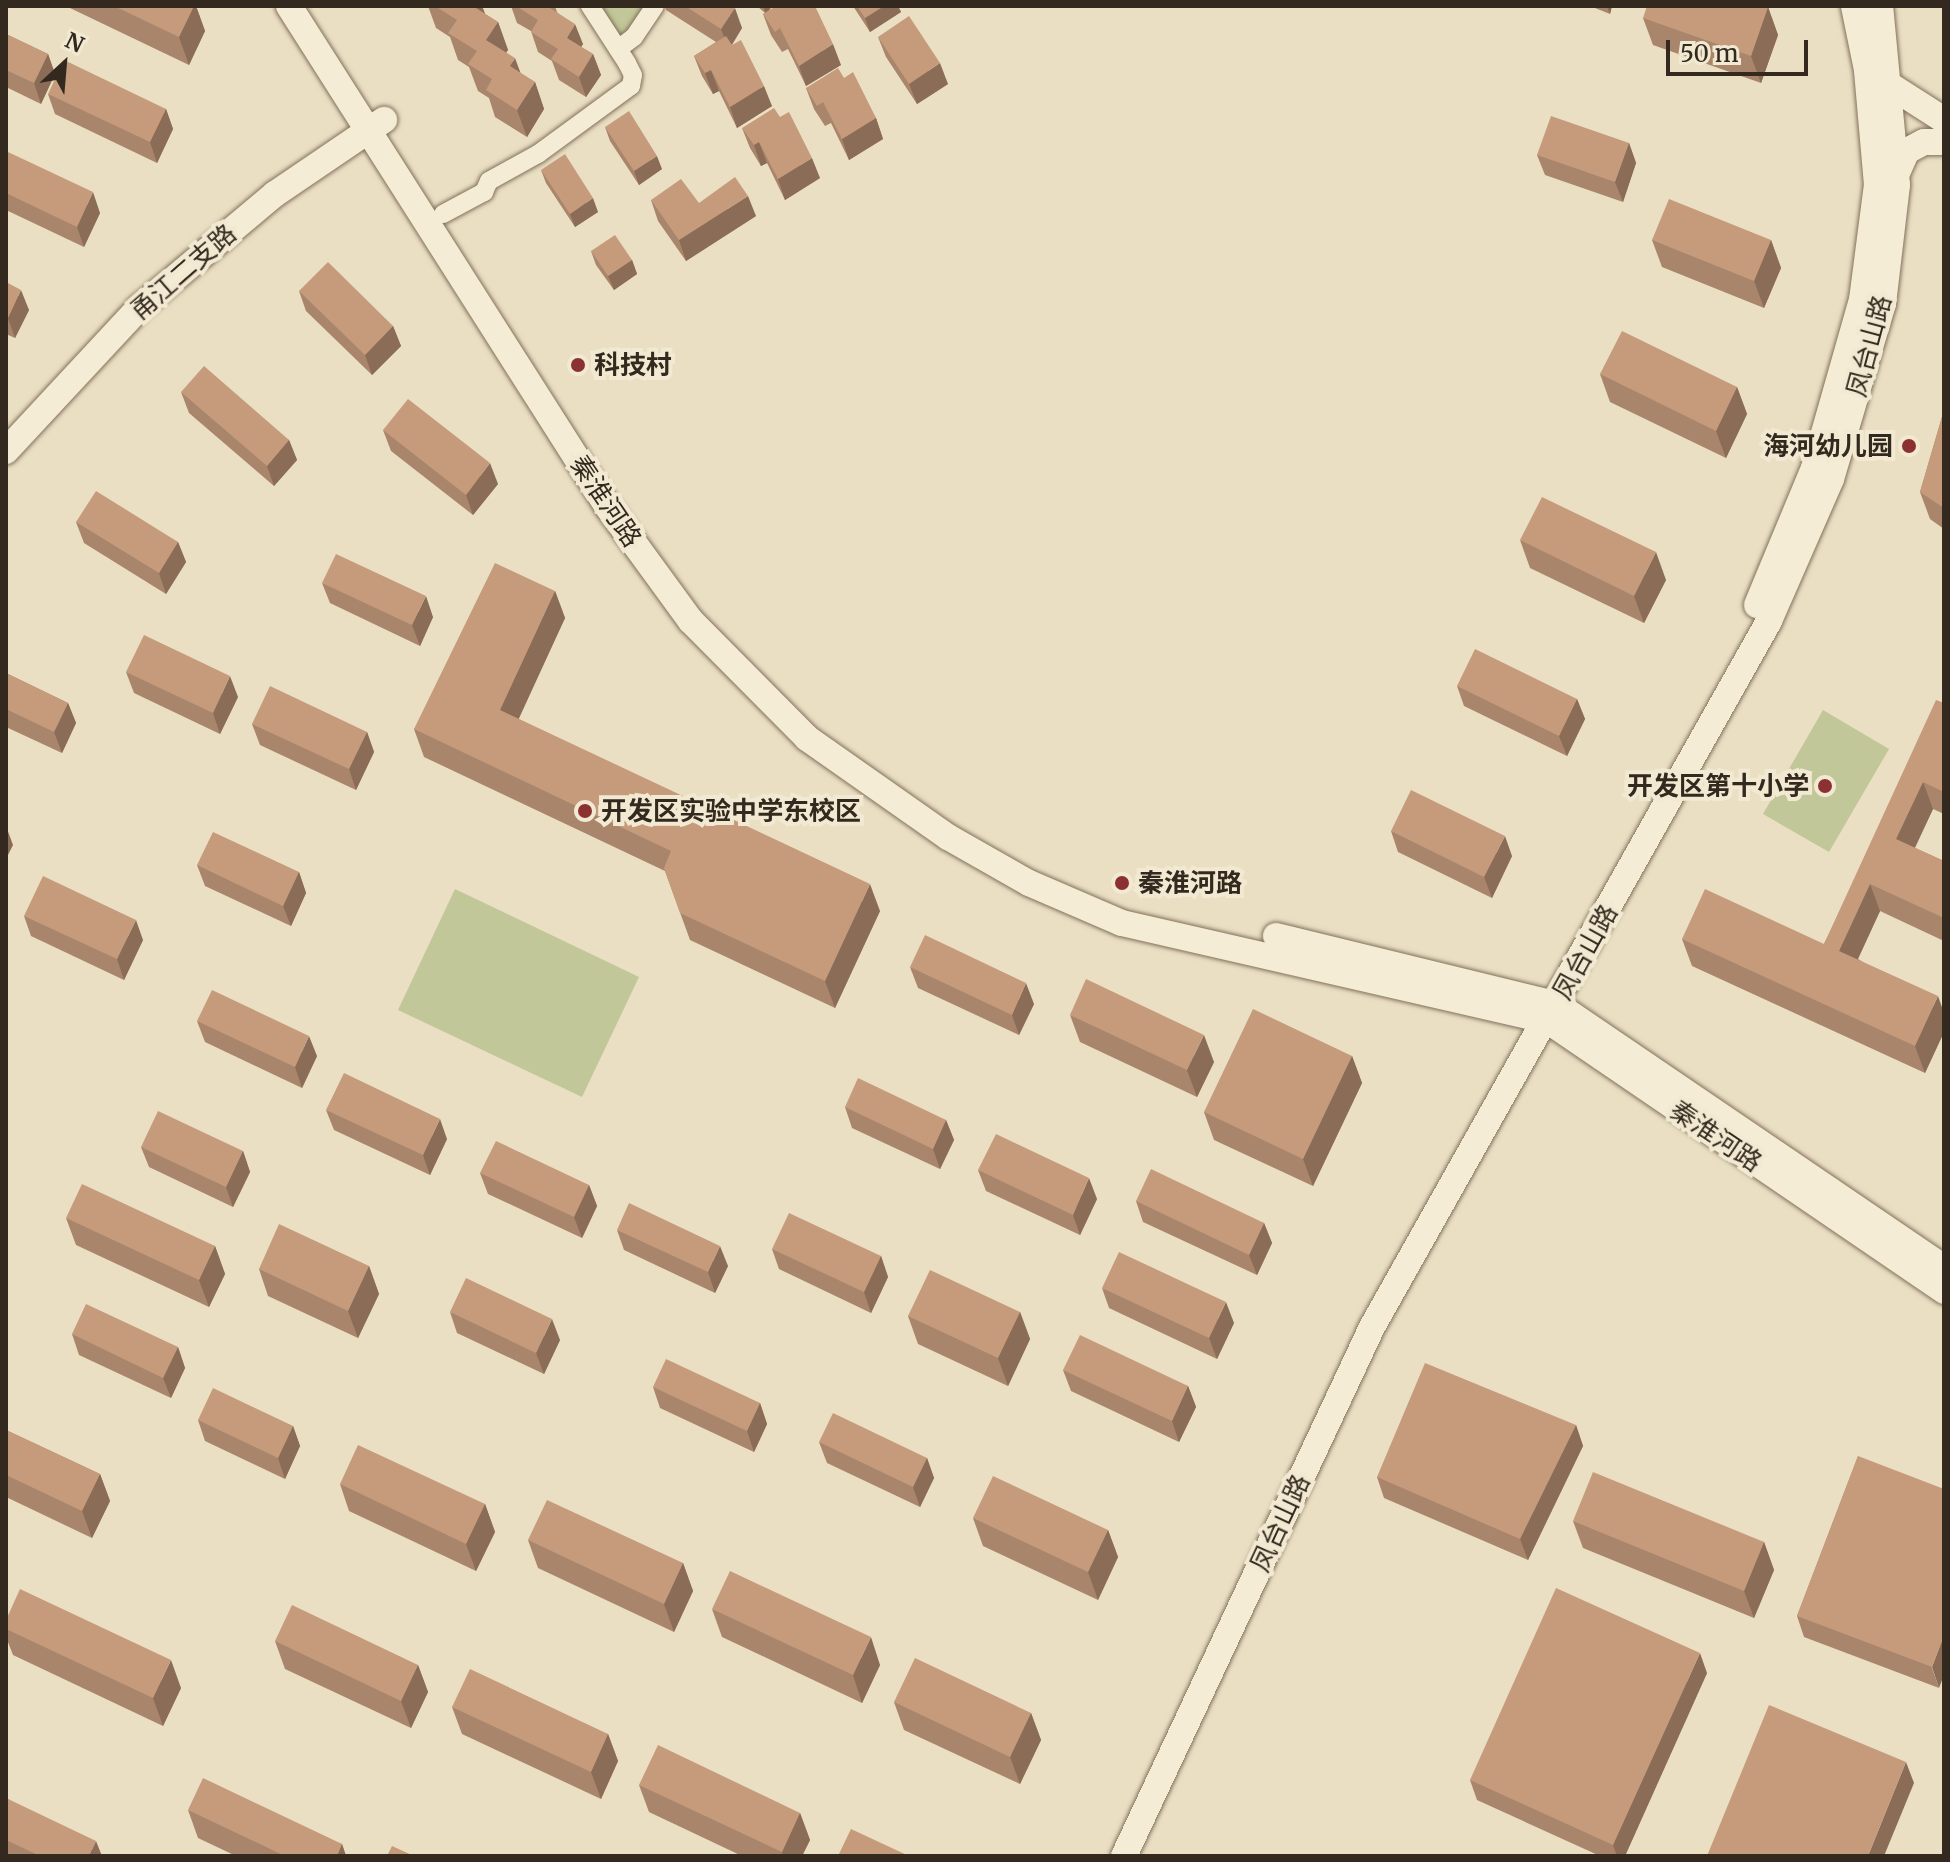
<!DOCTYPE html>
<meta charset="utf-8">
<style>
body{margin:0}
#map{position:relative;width:1950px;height:1862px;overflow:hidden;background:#eadfc3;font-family:Merriweather,"Noto Sans SC",serif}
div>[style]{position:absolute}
.green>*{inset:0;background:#c1c798}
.roads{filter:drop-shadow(0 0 2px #83715c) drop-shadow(0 0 2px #83715c)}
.street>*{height:18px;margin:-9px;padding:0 9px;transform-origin:9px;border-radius:9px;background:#f5ecd6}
.secondary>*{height:26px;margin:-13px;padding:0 13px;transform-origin:13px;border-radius:13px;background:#f5ecd6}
.wall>*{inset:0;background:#a9856b}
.shaded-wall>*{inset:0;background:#8a6c57}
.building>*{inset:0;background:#c59b7c}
.dots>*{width:22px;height:22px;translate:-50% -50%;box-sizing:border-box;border:4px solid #f2e9d2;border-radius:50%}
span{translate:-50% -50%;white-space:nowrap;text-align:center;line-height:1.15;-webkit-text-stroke:8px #f2e9d2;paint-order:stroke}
.street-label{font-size:26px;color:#34291e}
.poi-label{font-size:26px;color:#34291e;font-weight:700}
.left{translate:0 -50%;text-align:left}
.right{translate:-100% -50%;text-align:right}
.frame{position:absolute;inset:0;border:8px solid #34291e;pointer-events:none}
.north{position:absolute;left:24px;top:24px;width:80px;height:80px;-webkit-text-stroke:6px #f2e9d2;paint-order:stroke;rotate:26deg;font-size:22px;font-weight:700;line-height:32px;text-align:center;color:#34291e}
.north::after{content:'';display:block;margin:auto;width:28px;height:36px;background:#34291e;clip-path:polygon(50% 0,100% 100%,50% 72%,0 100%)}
.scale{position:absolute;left:1666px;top:40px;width:142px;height:36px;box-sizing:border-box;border:4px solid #34291e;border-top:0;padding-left:10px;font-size:24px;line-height:28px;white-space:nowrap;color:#34291e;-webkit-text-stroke:6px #f2e9d2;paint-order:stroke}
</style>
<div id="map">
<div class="green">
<div style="clip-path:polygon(596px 6px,648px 6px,621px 37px)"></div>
<div style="clip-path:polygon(1823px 710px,1889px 749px,1829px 852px,1763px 814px)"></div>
<div style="clip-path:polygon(455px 889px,639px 977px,582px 1097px,398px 1010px)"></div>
</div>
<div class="roads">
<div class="street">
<div style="left:618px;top:49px;width:20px;rotate:-37deg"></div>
<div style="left:634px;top:37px;width:37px;rotate:-56deg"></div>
<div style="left:443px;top:214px;width:47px;rotate:-28.2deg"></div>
<div style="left:484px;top:192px;width:12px;rotate:-66deg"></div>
<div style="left:489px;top:181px;width:56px;rotate:-28.9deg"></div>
<div style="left:538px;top:154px;width:115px;rotate:-36.2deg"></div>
<div style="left:631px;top:86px;width:11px;rotate:-80deg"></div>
<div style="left:633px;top:75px;width:13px;rotate:-117deg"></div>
<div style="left:627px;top:63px;width:68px;rotate:-123deg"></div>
</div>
<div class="secondary">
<div style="left:289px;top:6px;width:593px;rotate:57.54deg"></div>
<div style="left:607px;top:506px;width:142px;rotate:53.9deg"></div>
<div style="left:691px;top:621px;width:165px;rotate:45.2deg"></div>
<div style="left:807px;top:738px;width:172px;rotate:35.1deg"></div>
<div style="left:948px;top:837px;width:93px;rotate:29.6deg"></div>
<div style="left:1029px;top:883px;width:101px;rotate:23.3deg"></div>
<div style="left:1122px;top:923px;width:436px;rotate:12.9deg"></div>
<div style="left:1547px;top:1020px;width:481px;rotate:34.3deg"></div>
<div style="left:1880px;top:79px;width:76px;rotate:32.6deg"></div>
<div style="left:1897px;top:173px;width:24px;rotate:-66deg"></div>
<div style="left:1907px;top:151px;width:19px;rotate:-28deg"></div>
<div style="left:1924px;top:142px;width:20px"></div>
<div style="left:6px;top:451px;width:195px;rotate:-47.1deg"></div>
<div style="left:139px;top:308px;width:177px;rotate:-40deg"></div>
<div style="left:275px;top:194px;width:132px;rotate:-34.2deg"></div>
<div style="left:1757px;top:605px;width:148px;rotate:-67.4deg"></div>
<div style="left:1814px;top:468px;width:175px;rotate:-74.1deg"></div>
<div style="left:1862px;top:300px;width:116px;rotate:-82.6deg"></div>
<div style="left:1877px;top:185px;width:115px;rotate:-95deg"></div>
<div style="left:1867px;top:70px;width:65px;rotate:-101.5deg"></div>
<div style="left:1276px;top:936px;width:288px;rotate:13.7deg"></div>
<div style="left:1556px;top:1004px;width:469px;rotate:34.2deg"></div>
<div style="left:1124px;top:1856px;width:584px;rotate:-64.88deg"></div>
<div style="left:1372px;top:1327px;width:810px;rotate:-60.65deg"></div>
<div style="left:1769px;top:621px;width:155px;rotate:-66.4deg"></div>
<div style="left:1831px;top:479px;width:183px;rotate:-73.5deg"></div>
<div style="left:1883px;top:304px;width:120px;rotate:-83.3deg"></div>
<div style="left:1897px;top:185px;width:180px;rotate:-95.4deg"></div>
</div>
</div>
<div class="wall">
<div style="clip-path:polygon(69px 6px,196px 6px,205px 31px,189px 65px,70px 8px)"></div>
<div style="clip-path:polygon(428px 6px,482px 6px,485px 14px,498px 22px,508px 50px,506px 52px,520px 73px,535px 82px,544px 109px,527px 137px,495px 117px,489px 98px,478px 91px,469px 67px,458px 60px,450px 37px,436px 28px)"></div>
<div style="clip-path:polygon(511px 6px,555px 6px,557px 12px,583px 44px,581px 47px,593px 54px,601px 75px,586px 97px,559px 80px,552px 61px,538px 52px,531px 31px,517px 23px)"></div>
<div style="clip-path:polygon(665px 6px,732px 6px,742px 28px,732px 45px,772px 106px,737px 128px,719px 91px,713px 94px,702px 76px,694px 56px,716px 42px,666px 10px)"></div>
<div style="clip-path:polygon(757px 6px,772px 6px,769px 11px,841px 65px,806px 86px,788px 49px,782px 52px,771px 35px,763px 14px,765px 13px)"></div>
<div style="clip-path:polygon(853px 6px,898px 6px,901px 12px,870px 32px)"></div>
<div style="clip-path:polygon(1590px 6px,1612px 6px,1610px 14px)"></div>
<div style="clip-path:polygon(1768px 7px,1778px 35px,1761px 83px,1653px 45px,1643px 18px)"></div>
<div style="clip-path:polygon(6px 34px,48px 54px,55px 74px,41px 104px,6px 87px)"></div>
<div style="clip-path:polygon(878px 37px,948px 84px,917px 104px,886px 57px)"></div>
<div style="clip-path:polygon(844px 78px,876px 118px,883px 139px,849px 160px,831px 123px,825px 126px,814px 109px,806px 88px)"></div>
<div style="clip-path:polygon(48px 94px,166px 109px,173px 129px,157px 163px,55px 114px)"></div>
<div style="clip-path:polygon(605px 127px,662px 169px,639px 185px,610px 141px)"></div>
<div style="clip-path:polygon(742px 128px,820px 178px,785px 200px,767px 163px,761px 166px,750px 148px)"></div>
<div style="clip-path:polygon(1629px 143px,1636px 163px,1623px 202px,1545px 175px,1537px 155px)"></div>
<div style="clip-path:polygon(6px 156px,100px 213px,84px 247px,6px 210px)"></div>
<div style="clip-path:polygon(541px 170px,598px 212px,575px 227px,546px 183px)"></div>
<div style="clip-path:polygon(651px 200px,699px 203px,756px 216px,686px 261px,658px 221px)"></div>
<div style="clip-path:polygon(1652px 240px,1771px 240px,1781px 268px,1764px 308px,1662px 267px)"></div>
<div style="clip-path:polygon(591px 251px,632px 260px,637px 274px,614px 290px,596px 265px)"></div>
<div style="clip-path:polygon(6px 282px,29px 310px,15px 338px,6px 334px)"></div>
<div style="clip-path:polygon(299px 291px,393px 326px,401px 346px,372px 375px,306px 311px)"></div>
<div style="clip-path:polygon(1600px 374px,1737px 387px,1747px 414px,1726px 458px,1610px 402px)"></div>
<div style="clip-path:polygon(181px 392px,289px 440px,297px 460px,274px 486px,189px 413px)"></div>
<div style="clip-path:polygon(1944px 410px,1944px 529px,1930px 519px,1920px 492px)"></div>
<div style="clip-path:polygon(383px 430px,498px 484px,473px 515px,391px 451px)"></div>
<div style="clip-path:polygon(76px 522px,178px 542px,186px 562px,166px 594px,84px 543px)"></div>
<div style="clip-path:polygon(1520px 540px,1666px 580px,1644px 623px,1530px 568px)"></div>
<div style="clip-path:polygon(322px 583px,433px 617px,420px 646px,330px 603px)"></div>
<div style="clip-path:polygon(555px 591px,565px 618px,518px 719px,880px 911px,835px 1008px,690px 940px,665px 871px,424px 757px,414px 729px)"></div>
<div style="clip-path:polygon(126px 672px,238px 697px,220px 734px,134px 693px)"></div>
<div style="clip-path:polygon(6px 673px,68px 703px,76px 723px,62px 753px,6px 727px)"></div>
<div style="clip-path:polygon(1457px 686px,1577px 699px,1585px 719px,1567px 756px,1464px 706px)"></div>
<div style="clip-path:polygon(1944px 703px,1944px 814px,1933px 809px,1915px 848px,1944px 861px,1944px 941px,1880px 911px,1858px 959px,1944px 1013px,1944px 1032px,1925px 1073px,1692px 966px,1682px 939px,1824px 944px)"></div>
<div style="clip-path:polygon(252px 724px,367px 732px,374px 752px,356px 790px,260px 745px)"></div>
<div style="clip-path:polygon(1391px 831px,1512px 856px,1492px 898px,1398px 852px)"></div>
<div style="clip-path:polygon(197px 865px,299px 872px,306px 893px,291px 926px,205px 886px)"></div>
<div style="clip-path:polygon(24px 916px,143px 940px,124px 980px,31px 936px)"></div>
<div style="clip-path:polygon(910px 967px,1034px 1004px,1019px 1035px,918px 988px)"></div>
<div style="clip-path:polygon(1070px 1015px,1214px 1062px,1197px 1097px,1080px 1042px)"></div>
<div style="clip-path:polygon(197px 1021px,317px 1056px,302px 1088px,205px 1042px)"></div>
<div style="clip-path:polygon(1352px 1056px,1362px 1083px,1313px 1186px,1214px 1140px,1204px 1112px)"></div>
<div style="clip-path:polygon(845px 1107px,946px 1120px,954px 1140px,940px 1169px,852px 1128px)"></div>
<div style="clip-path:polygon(326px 1110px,447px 1139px,430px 1175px,334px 1130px)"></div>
<div style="clip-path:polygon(141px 1147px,243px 1151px,250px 1172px,233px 1207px,149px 1167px)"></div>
<div style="clip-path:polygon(978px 1170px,1097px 1199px,1080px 1235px,986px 1191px)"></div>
<div style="clip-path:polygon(480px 1173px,589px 1185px,597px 1206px,582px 1238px,488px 1194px)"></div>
<div style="clip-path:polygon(1136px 1201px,1264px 1223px,1272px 1243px,1257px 1275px,1143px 1222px)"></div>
<div style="clip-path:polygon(66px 1218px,215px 1246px,225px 1274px,209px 1307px,76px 1245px)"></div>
<div style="clip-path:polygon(617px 1230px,728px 1266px,715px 1293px,624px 1250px)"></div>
<div style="clip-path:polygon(772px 1249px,881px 1256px,888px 1277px,871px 1313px,779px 1269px)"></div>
<div style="clip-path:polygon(369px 1266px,379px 1294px,358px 1338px,268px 1296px,259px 1269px)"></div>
<div style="clip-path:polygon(1102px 1288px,1234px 1323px,1217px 1359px,1109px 1308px)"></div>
<div style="clip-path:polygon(450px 1312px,560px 1340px,544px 1374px,457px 1333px)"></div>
<div style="clip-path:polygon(1020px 1312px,1030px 1339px,1008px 1386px,918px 1344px,908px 1316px)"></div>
<div style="clip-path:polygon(72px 1334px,178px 1347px,185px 1368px,171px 1398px,79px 1355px)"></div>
<div style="clip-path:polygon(1063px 1370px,1188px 1386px,1196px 1407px,1179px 1442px,1071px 1391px)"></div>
<div style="clip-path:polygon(653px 1387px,760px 1403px,767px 1424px,754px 1452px,660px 1408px)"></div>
<div style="clip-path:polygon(198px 1420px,293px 1426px,300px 1446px,285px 1479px,205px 1441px)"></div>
<div style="clip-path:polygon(1576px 1425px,1583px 1446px,1528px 1560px,1384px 1498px,1377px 1477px)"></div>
<div style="clip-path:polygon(6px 1430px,100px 1474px,110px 1501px,92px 1538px,6px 1497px)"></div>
<div style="clip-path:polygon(819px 1442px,927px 1458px,934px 1478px,920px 1507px,827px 1463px)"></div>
<div style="clip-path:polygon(1858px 1456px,1939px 1688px,1804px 1637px,1797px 1616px)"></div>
<div style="clip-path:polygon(340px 1484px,485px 1504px,495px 1532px,476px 1571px,349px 1511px)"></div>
<div style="clip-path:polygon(973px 1518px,1108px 1530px,1118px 1557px,1098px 1600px,983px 1546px)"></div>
<div style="clip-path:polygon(1573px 1521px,1764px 1542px,1774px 1570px,1754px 1618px,1583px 1548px)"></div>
<div style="clip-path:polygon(528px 1540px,683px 1563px,693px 1591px,674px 1632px,538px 1568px)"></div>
<div style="clip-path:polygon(712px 1609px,880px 1665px,862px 1703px,722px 1637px)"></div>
<div style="clip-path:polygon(6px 1620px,181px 1688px,163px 1726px,13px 1655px,6px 1637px)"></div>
<div style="clip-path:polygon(275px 1641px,418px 1665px,428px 1692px,411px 1728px,285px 1669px)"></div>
<div style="clip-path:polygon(1707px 1673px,1625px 1856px,1600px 1856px,1477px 1800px,1470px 1780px)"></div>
<div style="clip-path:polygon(894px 1702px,1031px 1713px,1041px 1740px,1020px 1784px,904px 1730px)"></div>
<div style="clip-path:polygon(452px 1707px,608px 1734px,618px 1761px,601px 1799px,462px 1734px)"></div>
<div style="clip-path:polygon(639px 1785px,800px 1813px,810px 1840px,802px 1856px,742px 1856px,649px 1812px)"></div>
<div style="clip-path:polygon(6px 1798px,102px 1856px,6px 1856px)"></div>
<div style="clip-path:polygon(188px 1810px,342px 1844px,346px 1856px,236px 1856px,198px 1838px)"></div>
</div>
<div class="shaded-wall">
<div style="clip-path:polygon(194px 6px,196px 6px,205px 31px,189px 65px,179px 37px)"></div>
<div style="clip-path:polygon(473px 6px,482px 6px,489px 24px)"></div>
<div style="clip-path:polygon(763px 6px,772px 6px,766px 14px)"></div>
<div style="clip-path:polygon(884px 6px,898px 6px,901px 12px,870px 32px,865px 18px)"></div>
<div style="clip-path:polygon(1607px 6px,1612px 6px,1610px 14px)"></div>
<div style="clip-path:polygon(1768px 7px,1778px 35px,1761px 83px,1751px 56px)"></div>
<div style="clip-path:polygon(735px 8px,742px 28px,729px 49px,721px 29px)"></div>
<div style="clip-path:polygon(498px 22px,508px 50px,496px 67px,486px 40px)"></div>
<div style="clip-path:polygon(575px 24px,583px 44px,574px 58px,567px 38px)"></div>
<div style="clip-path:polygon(833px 44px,841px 65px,806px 86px,799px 66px)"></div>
<div style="clip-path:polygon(48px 54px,55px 74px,41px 104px,34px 83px)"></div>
<div style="clip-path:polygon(593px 54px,601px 75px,586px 97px,579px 77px)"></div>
<div style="clip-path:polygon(515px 58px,525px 85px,510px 66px)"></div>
<div style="clip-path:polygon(940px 63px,948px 84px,917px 104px,909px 84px)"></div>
<div style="clip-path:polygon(711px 70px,719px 91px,713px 94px,705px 73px)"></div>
<div style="clip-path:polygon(535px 82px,544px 109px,527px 137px,517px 110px)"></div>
<div style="clip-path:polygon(764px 86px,772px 106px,737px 128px,730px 107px)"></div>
<div style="clip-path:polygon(166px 109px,173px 129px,157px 163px,150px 142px)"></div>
<div style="clip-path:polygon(876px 118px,883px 139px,849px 160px,842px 139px)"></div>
<div style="clip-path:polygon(759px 142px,767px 163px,761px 166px,754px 145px)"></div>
<div style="clip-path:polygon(1629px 143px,1636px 163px,1623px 202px,1615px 182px)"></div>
<div style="clip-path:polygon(657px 156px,662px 169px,639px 185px,634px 171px)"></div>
<div style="clip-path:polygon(812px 158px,820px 178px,785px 200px,778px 179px)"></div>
<div style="clip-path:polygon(93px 192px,100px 213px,84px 247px,77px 227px)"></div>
<div style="clip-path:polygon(748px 196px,756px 216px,686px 261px,679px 240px)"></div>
<div style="clip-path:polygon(593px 198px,598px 212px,575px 227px,570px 214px)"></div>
<div style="clip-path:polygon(1771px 240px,1781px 268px,1764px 308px,1754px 281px)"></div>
<div style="clip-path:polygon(632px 260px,637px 274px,614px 290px,608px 276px)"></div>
<div style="clip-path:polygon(21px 290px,29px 310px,15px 338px,8px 318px)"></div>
<div style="clip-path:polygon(393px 326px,401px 346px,372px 375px,365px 355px)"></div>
<div style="clip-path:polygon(1737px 387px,1747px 414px,1726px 458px,1716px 431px)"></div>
<div style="clip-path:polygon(289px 440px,297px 460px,274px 486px,267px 466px)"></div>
<div style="clip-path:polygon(490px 463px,498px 484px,473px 515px,466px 495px)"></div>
<div style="clip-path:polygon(178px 542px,186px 562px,166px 594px,159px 573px)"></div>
<div style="clip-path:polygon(1656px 552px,1666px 580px,1644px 623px,1634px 596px)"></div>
<div style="clip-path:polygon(555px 591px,565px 618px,510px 738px,500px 710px)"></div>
<div style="clip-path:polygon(426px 596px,433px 617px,420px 646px,412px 625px)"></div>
<div style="clip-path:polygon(230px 676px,238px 697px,220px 734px,213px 713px)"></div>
<div style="clip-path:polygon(1577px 699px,1585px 719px,1567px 756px,1559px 736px)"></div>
<div style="clip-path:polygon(68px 703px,76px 723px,62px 753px,54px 732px)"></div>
<div style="clip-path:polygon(367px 732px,374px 752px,356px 790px,349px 769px)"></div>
<div style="clip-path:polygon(1923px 782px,1933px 809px,1906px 866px,1896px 839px)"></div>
<div style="clip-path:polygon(6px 826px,13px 845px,6px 859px)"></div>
<div style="clip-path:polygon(1505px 836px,1512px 856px,1492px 898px,1484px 877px)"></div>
<div style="clip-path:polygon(299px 872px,306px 893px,291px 926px,283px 906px)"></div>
<div style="clip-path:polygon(870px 884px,880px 911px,835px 1008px,825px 981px)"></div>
<div style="clip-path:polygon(1870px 884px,1880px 911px,1849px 978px,1839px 951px)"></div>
<div style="clip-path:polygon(136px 920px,143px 940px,124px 980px,117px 959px)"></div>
<div style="clip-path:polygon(1026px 983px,1034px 1004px,1019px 1035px,1012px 1015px)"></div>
<div style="clip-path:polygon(1938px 996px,1944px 1013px,1944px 1032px,1925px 1073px,1915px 1046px)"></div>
<div style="clip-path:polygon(1204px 1035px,1214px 1062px,1197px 1097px,1187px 1070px)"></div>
<div style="clip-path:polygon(309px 1036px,317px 1056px,302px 1088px,295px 1067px)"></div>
<div style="clip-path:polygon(1352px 1056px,1362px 1083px,1313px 1186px,1303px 1159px)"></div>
<div style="clip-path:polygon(440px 1119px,447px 1139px,430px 1175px,423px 1155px)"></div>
<div style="clip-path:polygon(946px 1120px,954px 1140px,940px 1169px,933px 1149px)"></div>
<div style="clip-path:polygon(243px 1151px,250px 1172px,233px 1207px,226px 1187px)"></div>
<div style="clip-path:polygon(1089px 1178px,1097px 1199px,1080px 1235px,1073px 1215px)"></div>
<div style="clip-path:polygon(589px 1185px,597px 1206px,582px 1238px,574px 1217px)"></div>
<div style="clip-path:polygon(1264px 1223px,1272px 1243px,1257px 1275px,1249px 1255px)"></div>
<div style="clip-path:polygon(215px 1246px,225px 1274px,209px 1307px,199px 1280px)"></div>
<div style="clip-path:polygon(720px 1246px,728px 1266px,715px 1293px,708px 1272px)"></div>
<div style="clip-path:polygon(881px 1256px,888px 1277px,871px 1313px,864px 1292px)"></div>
<div style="clip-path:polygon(369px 1266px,379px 1294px,358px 1338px,348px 1311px)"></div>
<div style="clip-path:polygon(1226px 1302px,1234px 1323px,1217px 1359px,1209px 1338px)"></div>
<div style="clip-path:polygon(1020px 1312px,1030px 1339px,1008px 1386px,998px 1358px)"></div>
<div style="clip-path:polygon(552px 1319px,560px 1340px,544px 1374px,536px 1353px)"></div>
<div style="clip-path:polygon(178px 1347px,185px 1368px,171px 1398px,163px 1378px)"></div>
<div style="clip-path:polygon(1188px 1386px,1196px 1407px,1179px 1442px,1172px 1421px)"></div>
<div style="clip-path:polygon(760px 1403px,767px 1424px,754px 1452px,747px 1431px)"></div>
<div style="clip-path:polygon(1576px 1425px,1583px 1446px,1528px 1560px,1520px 1539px)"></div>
<div style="clip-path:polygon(293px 1426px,300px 1446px,285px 1479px,278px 1458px)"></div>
<div style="clip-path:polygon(927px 1458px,934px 1478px,920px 1507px,913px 1487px)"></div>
<div style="clip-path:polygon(100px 1474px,110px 1501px,92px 1538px,82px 1511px)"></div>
<div style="clip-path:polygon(485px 1504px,495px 1532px,476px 1571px,466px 1544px)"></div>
<div style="clip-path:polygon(1108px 1530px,1118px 1557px,1098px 1600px,1088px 1572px)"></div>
<div style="clip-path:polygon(1764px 1542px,1774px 1570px,1754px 1618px,1744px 1591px)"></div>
<div style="clip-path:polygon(683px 1563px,693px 1591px,674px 1632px,664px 1604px)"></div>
<div style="clip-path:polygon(1944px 1635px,1944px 1675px,1939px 1688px,1932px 1667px)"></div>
<div style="clip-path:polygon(871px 1637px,880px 1665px,862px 1703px,853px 1675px)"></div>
<div style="clip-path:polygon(1700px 1653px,1707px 1673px,1625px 1856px,1617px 1856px,1613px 1845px)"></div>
<div style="clip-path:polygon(171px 1660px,181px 1688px,163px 1726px,153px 1698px)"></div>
<div style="clip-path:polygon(418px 1665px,428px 1692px,411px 1728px,401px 1701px)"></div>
<div style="clip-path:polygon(1031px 1713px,1041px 1740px,1020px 1784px,1010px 1757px)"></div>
<div style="clip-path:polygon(608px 1734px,618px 1761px,601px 1799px,591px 1772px)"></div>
<div style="clip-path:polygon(1906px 1762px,1914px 1783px,1884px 1856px,1868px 1856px)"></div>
<div style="clip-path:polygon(800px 1813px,810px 1840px,802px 1856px,783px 1856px,782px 1852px)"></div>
<div style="clip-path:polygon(96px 1841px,102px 1856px,89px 1856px)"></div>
<div style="clip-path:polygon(342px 1844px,346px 1856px,337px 1856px)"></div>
</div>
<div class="building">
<div style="clip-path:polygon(114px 6px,194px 6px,179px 37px)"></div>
<div style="clip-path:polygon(435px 6px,473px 6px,498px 22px,486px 40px,515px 58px,510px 66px,535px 82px,517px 110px,486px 90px,492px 79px,468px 64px,477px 51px,448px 33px,457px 20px)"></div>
<div style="clip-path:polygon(516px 6px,547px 6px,575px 24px,567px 38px,593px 54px,579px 77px,551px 59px,558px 49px,531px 32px,538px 20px)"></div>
<div style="clip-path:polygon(685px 6px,732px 6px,735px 8px,721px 29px)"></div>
<div style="clip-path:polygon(776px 6px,815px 6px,833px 44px,799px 66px,780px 28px,775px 32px,763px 14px)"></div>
<div style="clip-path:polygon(857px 6px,884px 6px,865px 18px)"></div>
<div style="clip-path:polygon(1647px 6px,1765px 6px,1768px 7px,1751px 56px,1643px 18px)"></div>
<div style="clip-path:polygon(909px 16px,940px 63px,909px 84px,878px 37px)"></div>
<div style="clip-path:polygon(6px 34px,48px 54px,34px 83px,6px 70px)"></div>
<div style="clip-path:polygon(726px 36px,732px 45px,741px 40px,764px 86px,730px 107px,711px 70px,705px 73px,694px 56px)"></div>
<div style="clip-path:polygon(64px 60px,166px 109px,150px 142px,48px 94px)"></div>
<div style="clip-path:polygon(838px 68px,844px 78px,853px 72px,876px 118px,842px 139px,823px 102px,817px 106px,806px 88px)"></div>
<div style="clip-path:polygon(774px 108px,780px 117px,789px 112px,812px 158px,778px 179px,759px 142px,754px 145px,742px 128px)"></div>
<div style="clip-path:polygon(629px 111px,657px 156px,634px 171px,605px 127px)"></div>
<div style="clip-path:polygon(1551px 116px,1629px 143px,1615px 182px,1537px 155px)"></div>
<div style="clip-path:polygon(8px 152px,93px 192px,77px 227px,6px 193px,6px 156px)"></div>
<div style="clip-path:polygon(565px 154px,593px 198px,570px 214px,541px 170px)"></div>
<div style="clip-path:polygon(735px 177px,748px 196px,679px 240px,651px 200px,681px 179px,699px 203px)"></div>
<div style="clip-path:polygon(1669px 199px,1771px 240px,1754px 281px,1652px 240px)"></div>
<div style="clip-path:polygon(615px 235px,632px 260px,608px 276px,591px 251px)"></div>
<div style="clip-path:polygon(328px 262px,393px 326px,365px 355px,299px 291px)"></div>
<div style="clip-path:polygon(6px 282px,21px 290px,8px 318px,6px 317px)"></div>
<div style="clip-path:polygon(1622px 331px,1737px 387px,1716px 431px,1600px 374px)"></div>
<div style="clip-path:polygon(204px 366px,289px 440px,267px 466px,181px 392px)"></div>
<div style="clip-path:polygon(408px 399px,490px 463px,466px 495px,383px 430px)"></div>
<div style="clip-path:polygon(1944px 410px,1944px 508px,1920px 492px)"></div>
<div style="clip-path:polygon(96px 491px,178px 542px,159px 573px,76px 522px)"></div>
<div style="clip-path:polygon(1542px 497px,1656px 552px,1634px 596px,1520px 540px)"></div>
<div style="clip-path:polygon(336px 554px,426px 596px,412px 625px,322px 583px)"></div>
<div style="clip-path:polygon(495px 563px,555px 591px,500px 710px,870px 884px,825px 981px,680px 913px,664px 868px,671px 851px,414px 729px)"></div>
<div style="clip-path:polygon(144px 635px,230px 676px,213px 713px,126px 672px)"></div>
<div style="clip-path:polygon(1475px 649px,1577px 699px,1559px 736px,1457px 686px)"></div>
<div style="clip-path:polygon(6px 673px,68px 703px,54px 732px,6px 709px)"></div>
<div style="clip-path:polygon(270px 686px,367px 732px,349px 769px,252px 724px)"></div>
<div style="clip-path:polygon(1936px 700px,1944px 703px,1944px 792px,1923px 782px,1896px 839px,1944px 861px,1944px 918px,1870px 884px,1839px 951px,1938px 996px,1915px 1046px,1682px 939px,1705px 889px,1824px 944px)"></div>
<div style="clip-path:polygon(1411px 790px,1505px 836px,1484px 877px,1391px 831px)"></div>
<div style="clip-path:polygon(213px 832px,299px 872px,283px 906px,197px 865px)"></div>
<div style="clip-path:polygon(43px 876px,136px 920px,117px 959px,24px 916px)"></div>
<div style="clip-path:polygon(925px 935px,1026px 983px,1012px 1015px,910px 967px)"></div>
<div style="clip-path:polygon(1086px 979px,1204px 1035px,1187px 1070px,1070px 1015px)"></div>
<div style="clip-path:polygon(212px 990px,309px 1036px,295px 1067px,197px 1021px)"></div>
<div style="clip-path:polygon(1253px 1009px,1352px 1056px,1303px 1159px,1204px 1112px)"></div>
<div style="clip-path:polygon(344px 1073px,440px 1119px,423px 1155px,326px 1110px)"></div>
<div style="clip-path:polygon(858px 1078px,946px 1120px,933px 1149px,845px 1107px)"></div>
<div style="clip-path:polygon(158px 1111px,243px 1151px,226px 1187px,141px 1147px)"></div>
<div style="clip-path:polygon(996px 1134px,1089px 1178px,1073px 1215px,978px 1170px)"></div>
<div style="clip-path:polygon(496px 1141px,589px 1185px,574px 1217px,480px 1173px)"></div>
<div style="clip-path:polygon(1151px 1169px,1264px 1223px,1249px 1255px,1136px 1201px)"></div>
<div style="clip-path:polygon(82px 1184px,215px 1246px,199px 1280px,66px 1218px)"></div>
<div style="clip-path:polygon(629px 1203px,720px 1246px,708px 1272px,617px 1230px)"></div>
<div style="clip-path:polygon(789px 1213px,881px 1256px,864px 1292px,772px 1249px)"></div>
<div style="clip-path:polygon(279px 1224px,369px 1266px,348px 1311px,259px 1269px)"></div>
<div style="clip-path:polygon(1119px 1252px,1226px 1302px,1209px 1338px,1102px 1288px)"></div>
<div style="clip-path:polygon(930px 1270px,1020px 1312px,998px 1358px,908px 1316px)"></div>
<div style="clip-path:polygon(466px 1278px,552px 1319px,536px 1353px,450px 1312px)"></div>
<div style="clip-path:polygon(86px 1304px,178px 1347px,163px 1378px,72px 1334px)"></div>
<div style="clip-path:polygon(1080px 1335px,1188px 1386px,1172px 1421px,1063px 1370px)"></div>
<div style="clip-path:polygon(666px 1359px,760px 1403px,747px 1431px,653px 1387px)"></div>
<div style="clip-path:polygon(1425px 1363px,1576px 1425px,1520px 1539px,1377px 1477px)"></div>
<div style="clip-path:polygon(213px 1388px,293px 1426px,278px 1458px,198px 1420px)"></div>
<div style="clip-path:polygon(833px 1413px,927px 1458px,913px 1487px,819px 1442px)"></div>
<div style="clip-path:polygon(6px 1430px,100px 1474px,82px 1511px,6px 1475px)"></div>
<div style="clip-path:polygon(358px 1445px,485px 1504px,466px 1544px,340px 1484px)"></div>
<div style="clip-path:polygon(1858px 1456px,1944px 1489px,1944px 1635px,1932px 1667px,1797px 1616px)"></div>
<div style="clip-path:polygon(1593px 1472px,1764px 1542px,1744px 1591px,1573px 1521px)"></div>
<div style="clip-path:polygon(993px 1476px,1108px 1530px,1088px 1572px,973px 1518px)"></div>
<div style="clip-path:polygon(547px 1500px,683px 1563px,664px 1604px,528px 1540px)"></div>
<div style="clip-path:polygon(730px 1571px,871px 1637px,853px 1675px,712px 1609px)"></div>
<div style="clip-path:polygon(1556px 1588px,1700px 1653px,1613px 1845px,1470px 1780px)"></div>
<div style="clip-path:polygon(20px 1589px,171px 1660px,153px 1698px,6px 1629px,6px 1620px)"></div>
<div style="clip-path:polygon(292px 1605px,418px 1665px,401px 1701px,275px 1641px)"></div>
<div style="clip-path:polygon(915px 1658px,1031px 1713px,1010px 1757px,894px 1702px)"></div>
<div style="clip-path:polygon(470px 1669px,608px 1734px,591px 1772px,452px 1707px)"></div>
<div style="clip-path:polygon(1769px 1705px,1906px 1762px,1868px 1856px,1707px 1856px)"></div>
<div style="clip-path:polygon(658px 1745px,800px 1813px,782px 1852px,639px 1785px)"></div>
<div style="clip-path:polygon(203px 1778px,342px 1844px,337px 1856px,285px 1856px,188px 1810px)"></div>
<div style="clip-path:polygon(6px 1798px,96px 1841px,89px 1856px,40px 1856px,6px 1840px)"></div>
<div style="clip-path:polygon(851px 1829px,909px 1856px,838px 1856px)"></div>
<div style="clip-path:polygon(392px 1846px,414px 1856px,387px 1856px)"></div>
</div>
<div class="dots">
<div style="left:578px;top:365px;background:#8c3131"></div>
<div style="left:1909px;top:446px;background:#8c3131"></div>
<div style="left:1825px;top:786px;background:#8c3131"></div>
<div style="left:585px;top:811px;background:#8c3131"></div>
<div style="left:1122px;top:883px;background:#8c3131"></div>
</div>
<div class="street-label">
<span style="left:183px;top:272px;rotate:-41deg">甬江二支路</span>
<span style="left:1869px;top:346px;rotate:-75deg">凤台山路</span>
<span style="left:606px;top:501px;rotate:56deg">秦淮河路</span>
<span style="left:1585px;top:952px;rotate:-61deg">凤台山路</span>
<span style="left:1716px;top:1136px;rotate:34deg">秦淮河路</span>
<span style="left:1280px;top:1523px;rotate:-65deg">凤台山路</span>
</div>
<div class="poi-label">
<span class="left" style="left:594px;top:365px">科技村</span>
<span class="right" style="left:1893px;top:446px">海河幼儿园</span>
<span class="right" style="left:1809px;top:786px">开发区第十小学</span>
<span class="left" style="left:601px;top:811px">开发区实验中学东校区</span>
<span class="left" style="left:1138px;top:883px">秦淮河路</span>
</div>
<div class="frame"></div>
<div class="north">N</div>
<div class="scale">50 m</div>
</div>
